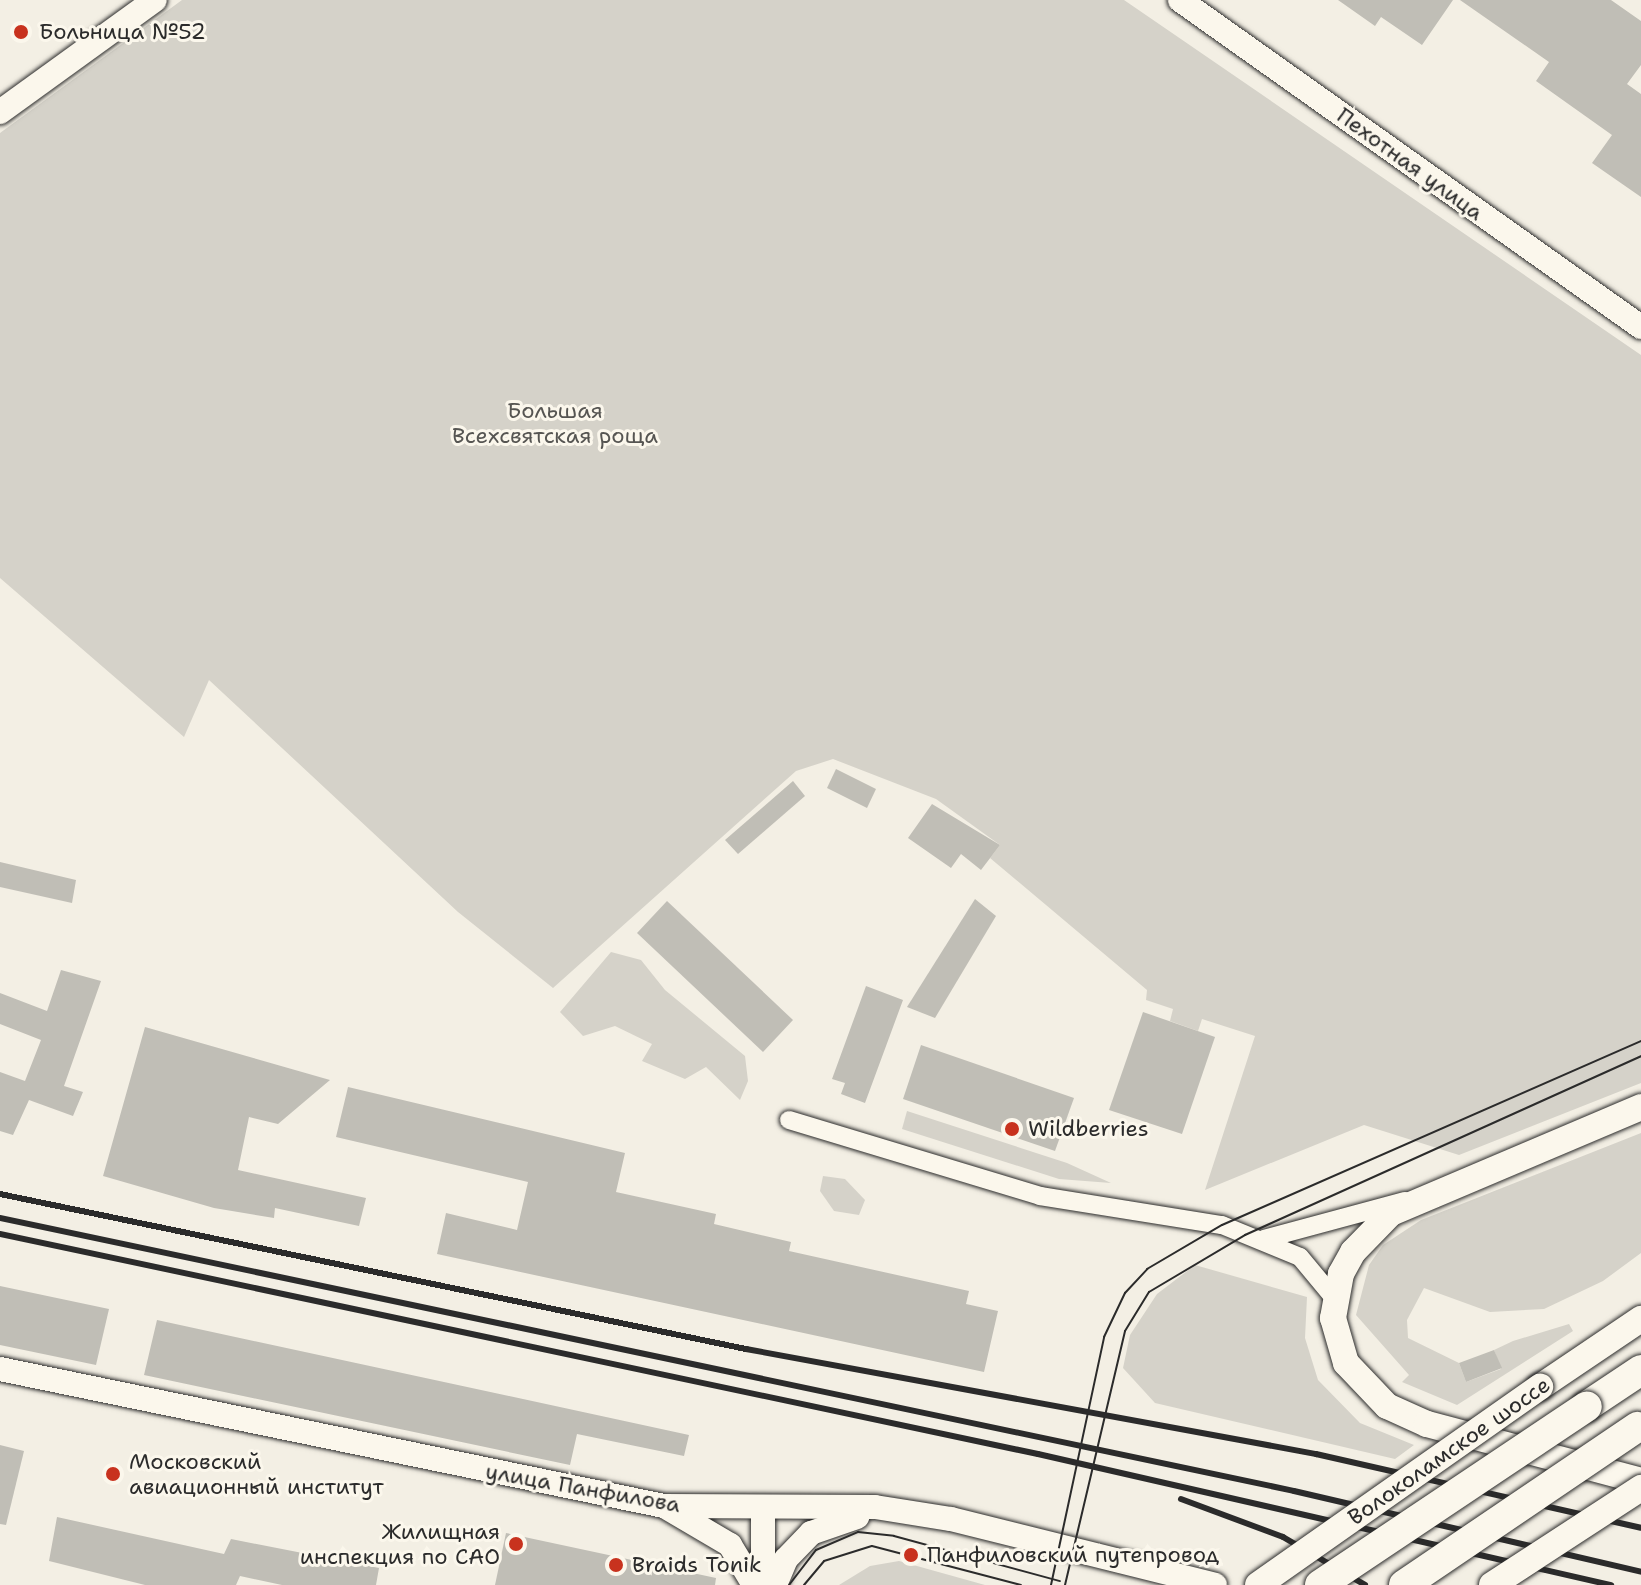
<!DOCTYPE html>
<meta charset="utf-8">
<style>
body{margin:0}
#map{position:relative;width:1641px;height:1585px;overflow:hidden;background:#f3efe4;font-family:"Shantell Sans",sans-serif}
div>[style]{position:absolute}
.green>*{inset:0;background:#d5d2c9}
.building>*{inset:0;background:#c0beb6}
.roads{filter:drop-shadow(0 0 2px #2b2b2b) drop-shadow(0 0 2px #2b2b2b)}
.minor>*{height:18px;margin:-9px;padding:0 9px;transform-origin:9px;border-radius:9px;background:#fbf7ec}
.tertiary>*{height:24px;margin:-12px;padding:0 12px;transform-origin:12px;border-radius:12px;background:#fbf7ec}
.secondary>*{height:26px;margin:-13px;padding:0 13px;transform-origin:13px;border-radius:13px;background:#fbf7ec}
.primary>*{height:30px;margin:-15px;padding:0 15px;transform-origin:15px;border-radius:15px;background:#fbf7ec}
.tram>*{height:2px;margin:-1px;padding:0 1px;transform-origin:1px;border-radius:1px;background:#2b2b2b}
.rail>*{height:6px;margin:-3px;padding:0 3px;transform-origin:3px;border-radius:3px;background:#2b2b2b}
.bridges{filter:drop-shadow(0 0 2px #2b2b2b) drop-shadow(0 0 2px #2b2b2b)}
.secondary-bridge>*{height:26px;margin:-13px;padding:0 13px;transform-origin:13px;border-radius:13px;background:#fbf7ec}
.primary-bridge>*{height:30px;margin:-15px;padding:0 15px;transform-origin:15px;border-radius:15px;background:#fbf7ec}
.dots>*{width:22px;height:22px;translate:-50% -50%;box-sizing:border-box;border:4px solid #fbf7ec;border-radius:50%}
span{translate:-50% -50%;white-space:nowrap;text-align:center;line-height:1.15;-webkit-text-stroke:6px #fbf7ec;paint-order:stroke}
.poi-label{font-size:22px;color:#2b2b2b}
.left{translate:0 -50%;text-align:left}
.right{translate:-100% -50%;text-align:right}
.street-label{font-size:22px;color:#2b2b2b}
.park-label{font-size:22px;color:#565552}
</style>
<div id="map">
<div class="green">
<div style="clip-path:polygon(182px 0,1124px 0,1641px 355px,1641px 1083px,1459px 1155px,1364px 1125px,1205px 1190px,1255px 1036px,1202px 1019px,1198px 1031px,1170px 1021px,1173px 1009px,1146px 1000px,1147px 990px,990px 858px,1000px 845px,936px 799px,833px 759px,796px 771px,553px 988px,458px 912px,209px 680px,184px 737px,0 578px,0 133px)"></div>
<div style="clip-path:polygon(611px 952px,641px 960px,665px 990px,745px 1056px,748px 1081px,740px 1100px,706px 1067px,685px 1079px,642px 1061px,652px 1044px,615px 1026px,583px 1036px,560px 1012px)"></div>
<div style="clip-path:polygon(907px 1111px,1067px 1163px,1111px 1183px,1059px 1179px,902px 1129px)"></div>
<div style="clip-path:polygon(1641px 1133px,1641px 1253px,1603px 1281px,1544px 1309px,1490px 1312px,1424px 1288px,1407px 1320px,1408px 1338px,1459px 1363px,1466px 1382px,1501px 1369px,1494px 1350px,1513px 1341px,1569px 1324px,1573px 1331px,1457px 1405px,1402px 1382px,1409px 1375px,1356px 1315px,1369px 1265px,1383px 1245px,1421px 1220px)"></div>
<div style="clip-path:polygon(823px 1176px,845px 1179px,865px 1200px,859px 1215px,834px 1211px,820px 1191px)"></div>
<div style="clip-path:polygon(1195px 1265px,1307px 1297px,1305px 1338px,1318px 1380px,1360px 1423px,1414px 1445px,1395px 1459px,1155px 1403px,1123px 1368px,1130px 1335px,1157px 1294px)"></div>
<div style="clip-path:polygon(899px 1561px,985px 1585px,839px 1585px,870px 1566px)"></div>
</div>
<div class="building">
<div style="clip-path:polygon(1338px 0,1453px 0,1422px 45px,1381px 17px,1375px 26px)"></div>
<div style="clip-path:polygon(1460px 0,1611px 0,1641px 21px,1641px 65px,1627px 84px,1641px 94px,1641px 197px,1592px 163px,1612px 135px,1536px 81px,1549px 62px)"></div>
<div style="clip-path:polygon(836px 769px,876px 789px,867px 808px,827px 788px)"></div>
<div style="clip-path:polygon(793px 781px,805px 796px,738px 854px,725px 840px)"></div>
<div style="clip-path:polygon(932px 804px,1000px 845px,981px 870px,961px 854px,951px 868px,908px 838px)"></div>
<div style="clip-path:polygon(0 862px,76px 880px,72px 903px,0 887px)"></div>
<div style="clip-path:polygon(975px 899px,996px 916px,935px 1018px,907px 1007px)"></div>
<div style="clip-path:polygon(667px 901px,793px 1020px,763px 1052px,637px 933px)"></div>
<div style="clip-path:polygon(61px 970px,101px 981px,64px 1086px,83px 1092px,73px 1116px,29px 1100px,13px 1135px,0 1131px,0 1072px,25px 1081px,41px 1040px,0 1024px,0 993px,47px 1011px)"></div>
<div style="clip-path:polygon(866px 986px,903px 1000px,865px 1103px,841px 1094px,845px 1083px,832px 1079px)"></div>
<div style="clip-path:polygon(1143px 1012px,1215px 1037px,1182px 1134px,1109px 1110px)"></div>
<div style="clip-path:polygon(145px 1027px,330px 1080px,278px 1124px,249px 1117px,238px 1170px,366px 1198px,359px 1226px,275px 1208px,274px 1218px,214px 1208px,103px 1176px)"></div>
<div style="clip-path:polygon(921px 1045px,1074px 1098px,1055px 1151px,903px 1099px)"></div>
<div style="clip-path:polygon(348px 1087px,625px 1153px,616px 1192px,716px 1214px,714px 1224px,791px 1242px,789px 1251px,969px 1291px,966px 1304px,998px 1311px,984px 1372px,437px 1254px,446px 1213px,517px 1230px,528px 1182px,336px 1137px)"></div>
<div style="clip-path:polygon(0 1286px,109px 1309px,96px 1365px,0 1345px)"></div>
<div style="clip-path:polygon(157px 1320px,689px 1435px,684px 1456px,577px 1434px,570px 1465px,144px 1375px)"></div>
<div style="clip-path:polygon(1494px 1350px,1502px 1368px,1466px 1382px,1459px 1363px)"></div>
<div style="clip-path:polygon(0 1445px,24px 1451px,6px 1525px,0 1524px)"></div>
<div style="clip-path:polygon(57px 1517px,224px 1554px,231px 1539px,379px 1568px,376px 1585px,282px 1585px,240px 1576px,236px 1585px,145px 1585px,49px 1561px)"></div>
<div style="clip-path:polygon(506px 1533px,716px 1578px,715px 1585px,495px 1585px)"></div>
</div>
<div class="roads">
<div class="minor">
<div style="left:789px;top:1120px;width:262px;rotate:16.8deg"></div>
<div style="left:1040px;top:1196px;width:184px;rotate:9.1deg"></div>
<div style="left:1222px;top:1225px;width:84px;rotate:22.3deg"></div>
<div style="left:1300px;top:1257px;width:53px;rotate:50.3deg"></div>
<div style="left:1264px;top:1239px;width:146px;rotate:-15.1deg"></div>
</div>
<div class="tertiary">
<div style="left:1180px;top:0;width:565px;rotate:35.35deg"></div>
<div style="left:0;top:112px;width:191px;rotate:-35.9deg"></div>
<div style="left:0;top:1369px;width:678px;rotate:11.66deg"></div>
<div style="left:664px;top:1506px;width:211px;rotate:0.3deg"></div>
<div style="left:875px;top:1507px;width:77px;rotate:9deg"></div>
<div style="left:951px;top:1519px;width:272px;rotate:14deg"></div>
<div style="left:669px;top:1509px;width:71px;rotate:30.5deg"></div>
<div style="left:730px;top:1545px;width:47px;rotate:59deg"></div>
<div style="left:763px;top:1510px;width:75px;rotate:90deg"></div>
<div style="left:775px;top:1585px;width:28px;rotate:-67deg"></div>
<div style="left:786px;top:1559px;width:36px;rotate:-46deg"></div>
<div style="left:811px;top:1533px;width:49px;rotate:-19.2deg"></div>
</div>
<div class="secondary">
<div style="left:1641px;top:1107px;width:272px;rotate:157deg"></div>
<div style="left:1391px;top:1213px;width:54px;rotate:134.3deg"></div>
<div style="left:1353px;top:1252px;width:25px;rotate:119deg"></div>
<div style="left:1341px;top:1274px;width:45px;rotate:100.3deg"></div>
<div style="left:1333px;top:1318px;width:47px;rotate:73.9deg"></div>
<div style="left:1346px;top:1363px;width:59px;rotate:46.4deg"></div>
<div style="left:1387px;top:1406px;width:44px;rotate:24.2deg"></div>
<div style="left:1427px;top:1424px;width:221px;rotate:14.9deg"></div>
<div style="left:1540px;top:1387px;width:122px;rotate:-34deg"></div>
</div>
<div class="primary">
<div style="left:1587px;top:1406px;width:65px;rotate:-33.7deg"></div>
</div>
</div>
<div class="tram">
<div style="left:789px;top:1585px;width:44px;rotate:-52.4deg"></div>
<div style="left:816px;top:1550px;width:46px;rotate:-23.2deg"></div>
<div style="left:858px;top:1532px;width:36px;rotate:6deg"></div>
<div style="left:894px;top:1536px;width:172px;rotate:15.2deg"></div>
<div style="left:804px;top:1585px;width:31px;rotate:-50deg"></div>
<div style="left:824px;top:1561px;width:50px;rotate:-17.4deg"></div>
<div style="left:872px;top:1546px;width:154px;rotate:14.7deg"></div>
<div style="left:1051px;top:1585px;width:254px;rotate:-77.9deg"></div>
<div style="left:1104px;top:1337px;width:49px;rotate:-64.5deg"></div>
<div style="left:1125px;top:1293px;width:33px;rotate:-47deg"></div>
<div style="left:1147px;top:1269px;width:87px;rotate:-30.4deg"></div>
<div style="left:1222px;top:1225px;width:458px;rotate:-23.7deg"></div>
<div style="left:1065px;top:1585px;width:261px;rotate:-76.7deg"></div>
<div style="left:1125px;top:1331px;width:46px;rotate:-58.4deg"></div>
<div style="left:1149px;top:1292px;width:112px;rotate:-30.7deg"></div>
<div style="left:1245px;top:1235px;width:435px;rotate:-24.3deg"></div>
</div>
<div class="rail">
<div style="left:0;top:1194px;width:762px;rotate:11.74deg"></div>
<div style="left:746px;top:1349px;width:580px;rotate:10.44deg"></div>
<div style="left:1316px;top:1454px;width:333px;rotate:12.8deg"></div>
<div style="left:0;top:1218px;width:1322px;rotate:11.91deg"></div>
<div style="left:1294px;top:1491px;width:356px;rotate:13.1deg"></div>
<div style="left:0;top:1234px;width:1061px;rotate:11.97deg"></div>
<div style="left:1038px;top:1454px;width:588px;rotate:12.88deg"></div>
<div style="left:1181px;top:1499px;width:109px;rotate:20.4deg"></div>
<div style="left:1283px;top:1537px;width:95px;rotate:30.3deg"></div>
</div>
<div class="bridges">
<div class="secondary-bridge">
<div style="left:1258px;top:1585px;width:345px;rotate:-35.1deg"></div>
<div style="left:1492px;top:1585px;width:178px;rotate:-33.1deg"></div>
</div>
<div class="primary-bridge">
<div style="left:1320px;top:1585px;width:321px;rotate:-33.8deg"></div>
<div style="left:1404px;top:1585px;width:282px;rotate:-34.1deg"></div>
</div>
</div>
<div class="dots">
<div style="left:21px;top:32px;background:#c8321e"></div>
<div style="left:1012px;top:1129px;background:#c8321e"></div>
<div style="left:113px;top:1474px;background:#c8321e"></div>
<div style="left:516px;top:1544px;background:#c8321e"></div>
<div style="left:911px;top:1555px;background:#c8321e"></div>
<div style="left:616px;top:1565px;background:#c8321e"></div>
</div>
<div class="poi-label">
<span class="left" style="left:39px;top:32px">Больница №52</span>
<span class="left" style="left:1028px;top:1129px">Wildberries</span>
<span class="left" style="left:129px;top:1474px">Московский<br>авиационный институт</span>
<span class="right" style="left:500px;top:1544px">Жилищная<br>инспекция по САО</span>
<span class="left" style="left:927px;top:1555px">Панфиловский путепровод</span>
<span class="left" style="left:632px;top:1565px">Braids Tonik</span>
</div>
<div class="street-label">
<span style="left:1410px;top:164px;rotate:36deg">Пехотная улица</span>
<span style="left:1449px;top:1451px;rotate:-35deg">Волоколамское шоссе</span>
<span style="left:583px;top:1488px;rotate:10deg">улица Панфилова</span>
</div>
<div class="park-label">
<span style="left:555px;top:423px">Большая<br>Всехсвятская роща</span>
</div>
</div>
